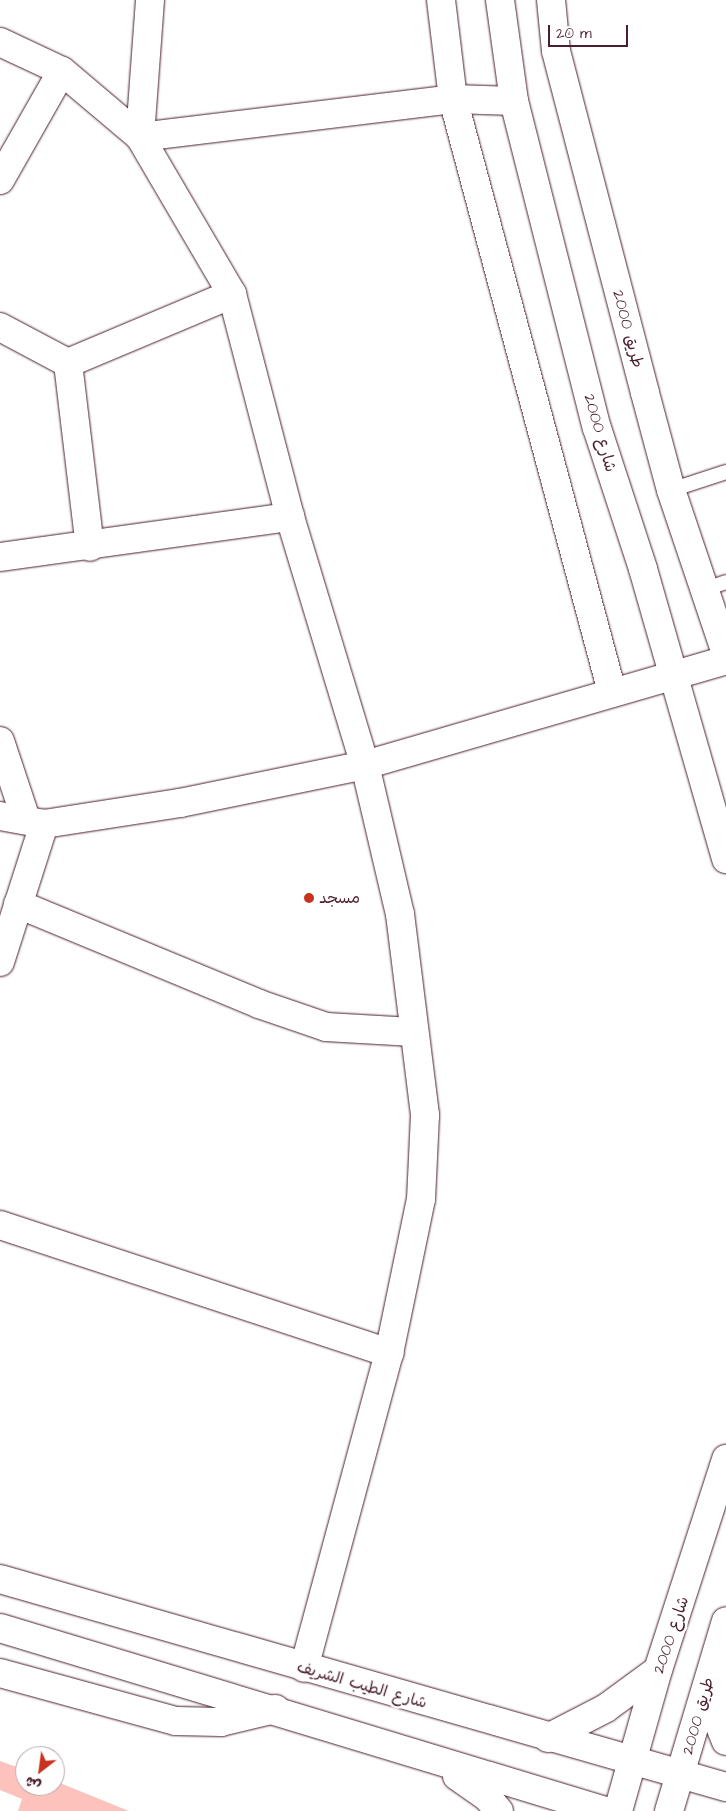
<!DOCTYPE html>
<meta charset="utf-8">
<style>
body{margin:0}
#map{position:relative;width:726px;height:1811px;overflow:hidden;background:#fff;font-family:"Architects Daughter","Playpen Sans Arabic",sans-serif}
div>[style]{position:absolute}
.building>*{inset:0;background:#fec2bc}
.roads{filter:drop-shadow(0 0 1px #4a1f2b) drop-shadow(0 0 1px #4a1f2b)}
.service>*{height:14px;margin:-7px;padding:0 7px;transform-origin:7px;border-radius:7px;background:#fff}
.minor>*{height:28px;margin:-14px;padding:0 14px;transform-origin:14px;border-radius:14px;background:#fff}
.tertiary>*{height:28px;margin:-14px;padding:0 14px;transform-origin:14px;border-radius:14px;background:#fff}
.secondary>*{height:28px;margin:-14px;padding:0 14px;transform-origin:14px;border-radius:14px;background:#fff}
.dots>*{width:14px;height:14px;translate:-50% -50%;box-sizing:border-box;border:2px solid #fff;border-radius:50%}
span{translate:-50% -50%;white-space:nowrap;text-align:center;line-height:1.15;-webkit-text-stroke:5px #fff;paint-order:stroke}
.street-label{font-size:16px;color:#4a1f2b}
.poi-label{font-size:16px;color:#4a1f2b}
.left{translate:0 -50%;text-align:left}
.north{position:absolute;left:15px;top:1746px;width:50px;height:50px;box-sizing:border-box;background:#fff;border:1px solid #b7a5aa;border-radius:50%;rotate:210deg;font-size:14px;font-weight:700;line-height:20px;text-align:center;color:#4a1f2b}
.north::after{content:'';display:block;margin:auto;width:18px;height:22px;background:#c8321e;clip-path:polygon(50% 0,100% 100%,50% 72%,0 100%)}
.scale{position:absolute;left:548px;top:25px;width:80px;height:22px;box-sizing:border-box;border:2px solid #4a1f2b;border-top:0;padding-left:6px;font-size:15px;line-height:18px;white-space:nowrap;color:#4a1f2b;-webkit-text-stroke:4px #fff;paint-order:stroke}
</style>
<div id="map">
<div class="building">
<div style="clip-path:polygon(0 1761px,25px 1770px,25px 1786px,55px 1786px,55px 1781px,129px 1811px,18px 1811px,22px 1799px,0 1790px)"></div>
</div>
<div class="roads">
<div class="service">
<div style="left:671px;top:490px;width:58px;rotate:-18.1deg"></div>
<div style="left:703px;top:590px;width:24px;rotate:-19deg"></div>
</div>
<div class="minor">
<div style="left:150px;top:0;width:137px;rotate:94.2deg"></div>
<div style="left:140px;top:137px;width:315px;rotate:-6.9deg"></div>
<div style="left:453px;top:99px;width:61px;rotate:1.9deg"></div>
<div style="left:441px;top:0;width:100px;rotate:83.1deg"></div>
<div style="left:453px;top:99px;width:614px;rotate:74.99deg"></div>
<div style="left:0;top:42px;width:68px;rotate:25.1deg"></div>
<div style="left:62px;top:71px;width:102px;rotate:40.2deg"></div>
<div style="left:140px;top:137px;width:182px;rotate:59.6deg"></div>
<div style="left:232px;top:294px;width:230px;rotate:75.4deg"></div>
<div style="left:290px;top:517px;width:259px;rotate:73.2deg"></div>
<div style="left:365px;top:765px;width:153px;rotate:76.8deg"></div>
<div style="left:400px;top:914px;width:203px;rotate:82.9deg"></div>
<div style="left:425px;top:1115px;width:84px;rotate:92.7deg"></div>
<div style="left:421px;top:1199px;width:157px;rotate:101.7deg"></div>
<div style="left:389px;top:1353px;width:326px;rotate:105.1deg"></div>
<div style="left:0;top:180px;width:125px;rotate:-60.4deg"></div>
<div style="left:0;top:327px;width:77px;rotate:27.9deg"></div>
<div style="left:68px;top:363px;width:178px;rotate:-22.8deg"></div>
<div style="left:68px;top:363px;width:185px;rotate:83.2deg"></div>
<div style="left:0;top:557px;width:293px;rotate:-7.9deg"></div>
<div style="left:0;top:741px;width:82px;rotate:71.6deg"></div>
<div style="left:0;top:816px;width:45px;rotate:10.3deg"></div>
<div style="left:44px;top:824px;width:138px;rotate:-8.8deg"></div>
<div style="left:180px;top:803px;width:189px;rotate:-11.6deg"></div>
<div style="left:365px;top:765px;width:376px;rotate:-16.2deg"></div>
<div style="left:18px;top:904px;width:261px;rotate:22.5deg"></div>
<div style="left:259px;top:1004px;width:71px;rotate:18.9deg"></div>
<div style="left:326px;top:1027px;width:87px;rotate:3.3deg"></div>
<div style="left:0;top:962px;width:145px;rotate:-72.3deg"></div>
<div style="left:0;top:1225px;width:410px;rotate:18.2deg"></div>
<div style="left:0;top:1673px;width:182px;rotate:15.3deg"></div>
<div style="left:176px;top:1721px;width:45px;rotate:1.3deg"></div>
<div style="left:221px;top:1722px;width:56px;rotate:-13.5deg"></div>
</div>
<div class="tertiary">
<div style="left:500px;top:0;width:102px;rotate:82.1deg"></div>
<div style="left:514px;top:101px;width:337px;rotate:75.8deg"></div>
<div style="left:597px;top:428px;width:148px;rotate:71.9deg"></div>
<div style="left:643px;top:569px;width:302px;rotate:74deg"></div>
<div style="left:551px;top:0;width:51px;rotate:84.4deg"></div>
<div style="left:556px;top:51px;width:353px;rotate:75.4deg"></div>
<div style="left:645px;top:393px;width:100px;rotate:75deg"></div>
<div style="left:671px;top:490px;width:172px;rotate:71.4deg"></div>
<div style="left:618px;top:1811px;width:147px;rotate:-74.2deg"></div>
<div style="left:658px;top:1670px;width:222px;rotate:-72.1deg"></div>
<div style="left:669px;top:1811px;width:198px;rotate:-73.3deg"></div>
</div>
<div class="secondary">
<div style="left:0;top:1579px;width:755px;rotate:15.99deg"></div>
<div style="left:0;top:1628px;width:632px;rotate:16.83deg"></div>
<div style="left:721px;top:1640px;width:37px;rotate:103deg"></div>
<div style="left:713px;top:1676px;width:38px;rotate:87deg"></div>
<div style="left:715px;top:1714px;width:29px;rotate:68deg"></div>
<div style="left:548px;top:1738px;width:65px;rotate:-27.3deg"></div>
<div style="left:606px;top:1708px;width:64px;rotate:-36.2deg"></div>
<div style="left:457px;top:1776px;width:38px;rotate:35deg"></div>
<div style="left:488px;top:1798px;width:17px;rotate:50deg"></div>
</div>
</div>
<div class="dots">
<div style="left:309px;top:898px;background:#c8321e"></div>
</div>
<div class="street-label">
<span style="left:628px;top:329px;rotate:75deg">طريق 2000</span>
<span style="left:600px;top:433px;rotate:74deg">شارع 2000</span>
<span style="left:671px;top:1635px;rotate:-71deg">شارع 2000</span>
<span style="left:362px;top:1685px;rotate:16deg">شارع الطيب الشريف</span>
<span style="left:698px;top:1716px;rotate:-74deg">طريق 2000</span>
</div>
<div class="poi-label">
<span class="left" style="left:319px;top:898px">مسجد</span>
</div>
<div class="north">ش</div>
<div class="scale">20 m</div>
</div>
